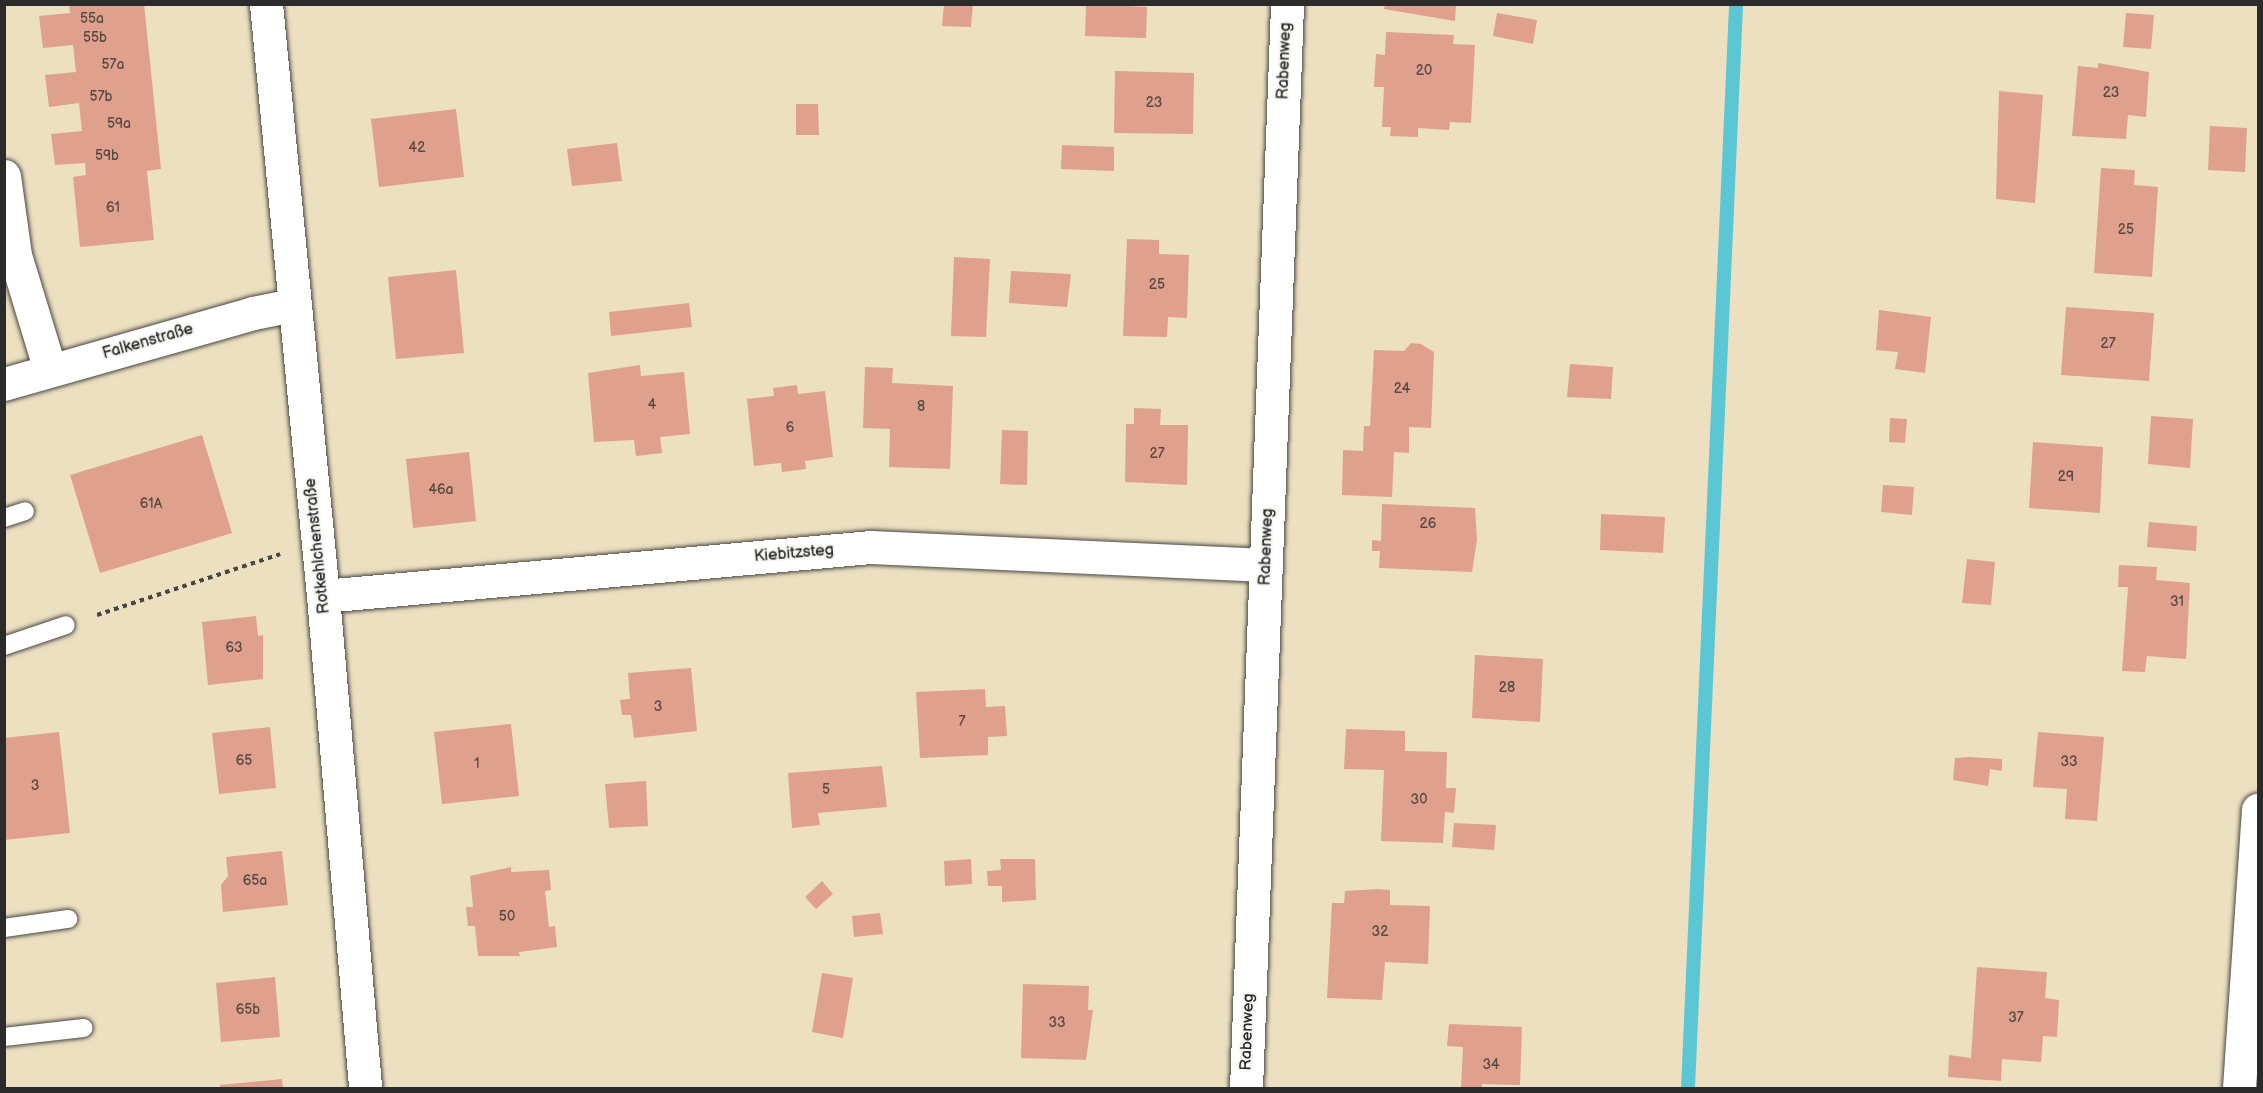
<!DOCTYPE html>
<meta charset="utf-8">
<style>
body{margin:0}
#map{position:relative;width:2263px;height:1093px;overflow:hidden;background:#ece0c1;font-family:"Balsamiq Sans",sans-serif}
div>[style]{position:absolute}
.stream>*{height:14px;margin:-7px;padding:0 7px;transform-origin:7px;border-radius:7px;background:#5bc7d4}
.building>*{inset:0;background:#dfa08d}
.path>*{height:4px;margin-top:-2px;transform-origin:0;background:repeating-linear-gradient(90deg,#484642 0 4.5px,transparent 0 9px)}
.roads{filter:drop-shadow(0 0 2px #484642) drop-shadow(0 0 2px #484642)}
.service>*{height:18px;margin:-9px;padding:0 9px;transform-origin:9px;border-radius:9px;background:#fff}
.minor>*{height:33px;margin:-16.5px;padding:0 16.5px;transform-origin:16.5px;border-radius:16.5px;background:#fff}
span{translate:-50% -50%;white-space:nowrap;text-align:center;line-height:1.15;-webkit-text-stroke:4.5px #f6f6f2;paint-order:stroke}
.number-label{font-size:14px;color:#584844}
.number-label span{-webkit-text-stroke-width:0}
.street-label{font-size:16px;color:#2b2b2b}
.frame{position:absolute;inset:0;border:6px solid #2b2b2b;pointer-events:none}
</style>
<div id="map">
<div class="stream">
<div style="left:1688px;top:1088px;width:1085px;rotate:-87.46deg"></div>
</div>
<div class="building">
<div style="clip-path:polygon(69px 4px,144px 4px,161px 169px,147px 171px,154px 240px,80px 247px,73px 177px,86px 175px,85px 163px,55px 165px,51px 134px,82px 131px,79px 103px,49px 107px,45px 75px,76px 72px,73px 45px,43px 48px,39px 16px,70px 13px)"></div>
<div style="clip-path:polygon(944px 4px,973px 4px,971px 27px,942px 26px)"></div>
<div style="clip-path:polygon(1086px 4px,1147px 7px,1146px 38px,1085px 36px)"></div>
<div style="clip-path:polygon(1385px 4px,1456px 4px,1455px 21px,1384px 9px)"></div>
<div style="clip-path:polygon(1497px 13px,1537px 20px,1533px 44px,1493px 36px)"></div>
<div style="clip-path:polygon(2126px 13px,2154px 15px,2151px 49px,2123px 47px)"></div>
<div style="clip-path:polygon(1386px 32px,1454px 35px,1453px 44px,1475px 45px,1471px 123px,1450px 122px,1449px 130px,1418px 128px,1418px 137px,1390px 136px,1391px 127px,1382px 127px,1384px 87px,1374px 87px,1376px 54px,1385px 55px)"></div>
<div style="clip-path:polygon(2098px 63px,2149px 72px,2146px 117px,2128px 115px,2126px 139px,2072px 136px,2078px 66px,2098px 68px)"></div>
<div style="clip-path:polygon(1115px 71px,1194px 73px,1193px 134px,1114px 133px)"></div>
<div style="clip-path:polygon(1999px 91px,2043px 95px,2035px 203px,1996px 199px)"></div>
<div style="clip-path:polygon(796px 104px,818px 104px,819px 135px,796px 135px)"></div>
<div style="clip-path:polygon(456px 109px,464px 177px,379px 187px,371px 119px)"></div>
<div style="clip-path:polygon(2210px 126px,2247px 128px,2245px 172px,2208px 170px)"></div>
<div style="clip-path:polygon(617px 143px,622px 181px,572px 186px,567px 149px)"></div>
<div style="clip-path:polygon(1062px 145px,1114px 147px,1114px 171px,1061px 169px)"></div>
<div style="clip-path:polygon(2101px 168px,2135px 170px,2134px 185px,2158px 187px,2152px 277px,2094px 273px)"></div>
<div style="clip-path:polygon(1127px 239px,1159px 240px,1159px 254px,1189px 255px,1187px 318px,1168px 317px,1167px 337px,1123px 336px)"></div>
<div style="clip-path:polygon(954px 257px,990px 259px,986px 337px,951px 336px)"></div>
<div style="clip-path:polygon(456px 270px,464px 353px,396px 359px,388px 277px)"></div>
<div style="clip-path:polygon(1011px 271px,1071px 274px,1067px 307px,1009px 303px)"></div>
<div style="clip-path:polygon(689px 303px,692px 327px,611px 336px,609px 312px)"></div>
<div style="clip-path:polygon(2066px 307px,2154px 313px,2149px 381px,2061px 375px)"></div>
<div style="clip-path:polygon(1879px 310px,1931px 317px,1925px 373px,1895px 369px,1898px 352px,1876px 350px)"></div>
<div style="clip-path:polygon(1411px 343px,1421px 344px,1434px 352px,1431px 428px,1409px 427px,1409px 453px,1394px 452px,1392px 497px,1342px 495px,1343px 450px,1363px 451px,1364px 426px,1370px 426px,1374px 350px,1404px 351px)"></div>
<div style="clip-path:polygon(1570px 364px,1613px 367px,1611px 399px,1567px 397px)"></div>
<div style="clip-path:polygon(640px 365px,641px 376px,684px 372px,690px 434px,660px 437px,662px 453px,636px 456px,634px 440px,594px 442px,588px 373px)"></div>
<div style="clip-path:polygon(865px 367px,893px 368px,892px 383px,953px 386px,950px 469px,889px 467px,890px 429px,863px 428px)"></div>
<div style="clip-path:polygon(797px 385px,798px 394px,825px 391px,833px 457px,805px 461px,806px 469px,782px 472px,781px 463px,754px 466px,747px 399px,774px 396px,773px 388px)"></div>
<div style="clip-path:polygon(1134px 408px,1161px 409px,1160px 425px,1188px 425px,1187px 485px,1125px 482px,1126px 424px,1134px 424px)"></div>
<div style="clip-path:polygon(2151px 416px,2193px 419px,2190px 468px,2148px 464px)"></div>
<div style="clip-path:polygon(1890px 418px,1907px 419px,1905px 443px,1889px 442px)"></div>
<div style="clip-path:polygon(1002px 430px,1028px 431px,1027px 485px,1000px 484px)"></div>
<div style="clip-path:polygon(202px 435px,232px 533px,100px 573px,70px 475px)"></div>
<div style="clip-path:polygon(2033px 442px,2103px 447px,2100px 513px,2029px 508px)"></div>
<div style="clip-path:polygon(469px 452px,476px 521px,413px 528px,406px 459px)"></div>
<div style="clip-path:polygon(1883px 485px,1914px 487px,1912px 515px,1881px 512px)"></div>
<div style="clip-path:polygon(1382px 504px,1475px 508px,1477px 540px,1472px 572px,1379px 568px,1380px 551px,1372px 551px,1372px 540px,1381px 541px)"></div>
<div style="clip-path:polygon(1601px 514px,1665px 517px,1663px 553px,1600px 550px)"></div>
<div style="clip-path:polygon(2149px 522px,2197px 526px,2196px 551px,2147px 547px)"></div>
<div style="clip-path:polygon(1967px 559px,1995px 562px,1991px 605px,1962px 603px)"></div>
<div style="clip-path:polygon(2119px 565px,2157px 567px,2156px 580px,2190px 583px,2186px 659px,2147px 656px,2145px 672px,2122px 671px,2128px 587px,2118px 587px)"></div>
<div style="clip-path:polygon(256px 616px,258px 636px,263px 635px,263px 679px,208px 685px,202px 622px)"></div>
<div style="clip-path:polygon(1475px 655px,1543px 659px,1540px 722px,1472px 718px)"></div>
<div style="clip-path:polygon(691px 668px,697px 731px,634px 738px,631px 715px,622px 715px,620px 700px,630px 699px,628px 673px)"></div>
<div style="clip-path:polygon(985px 689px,986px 707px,1005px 706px,1007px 736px,988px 737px,988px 755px,920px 758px,916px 692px)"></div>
<div style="clip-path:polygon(511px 724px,519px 796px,442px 804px,434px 732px)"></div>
<div style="clip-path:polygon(270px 727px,276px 788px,219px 794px,212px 733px)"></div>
<div style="clip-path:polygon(1346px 729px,1405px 731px,1405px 751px,1447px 752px,1446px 788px,1456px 788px,1454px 813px,1445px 812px,1443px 843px,1381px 841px,1384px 770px,1344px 769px)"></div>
<div style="clip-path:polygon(59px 732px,70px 833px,4px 840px,4px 738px)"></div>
<div style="clip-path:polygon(2038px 732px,2104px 737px,2097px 821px,2065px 819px,2067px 789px,2033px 787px)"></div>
<div style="clip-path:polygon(1969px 757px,2002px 759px,2002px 771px,1990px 769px,1988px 786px,1953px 780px,1955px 758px)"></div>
<div style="clip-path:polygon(882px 766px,887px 807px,818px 813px,820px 825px,792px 828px,788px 773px)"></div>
<div style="clip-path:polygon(646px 781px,648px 826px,609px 828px,605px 784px)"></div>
<div style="clip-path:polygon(1454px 823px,1496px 825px,1494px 850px,1452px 847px)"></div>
<div style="clip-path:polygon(282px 851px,288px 905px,223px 912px,221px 885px,228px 876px,226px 857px)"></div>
<div style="clip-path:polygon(971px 859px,972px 884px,945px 886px,944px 861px)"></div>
<div style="clip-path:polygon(1000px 859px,1035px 859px,1036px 900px,1002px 902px,1002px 886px,988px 886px,987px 871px,1001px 870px)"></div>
<div style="clip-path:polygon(511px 867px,511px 872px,549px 870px,551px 890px,545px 891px,549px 927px,555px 926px,557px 947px,519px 952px,520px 956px,478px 956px,475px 926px,468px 926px,466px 907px,473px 907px,470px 876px)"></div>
<div style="clip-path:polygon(822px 881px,833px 894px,816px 909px,805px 897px)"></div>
<div style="clip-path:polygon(1377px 889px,1390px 890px,1390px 905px,1430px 906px,1428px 964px,1385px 962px,1382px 1000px,1327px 998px,1332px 903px,1344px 903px,1345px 891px)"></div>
<div style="clip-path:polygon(880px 913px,883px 934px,854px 937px,852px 916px)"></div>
<div style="clip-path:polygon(1977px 967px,2047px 972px,2045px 998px,2059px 1000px,2057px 1037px,2043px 1036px,2041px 1062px,2002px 1059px,2001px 1081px,1948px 1077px,1949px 1055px,1971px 1058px)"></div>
<div style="clip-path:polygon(822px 973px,853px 978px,843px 1038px,812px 1032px)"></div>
<div style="clip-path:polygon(275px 977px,280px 1037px,221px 1042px,216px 983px)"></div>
<div style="clip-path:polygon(1023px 984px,1089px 986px,1088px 1010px,1093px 1010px,1086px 1060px,1021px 1058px)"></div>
<div style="clip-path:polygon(1449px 1024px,1522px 1027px,1520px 1085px,1482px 1084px,1482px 1088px,1461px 1088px,1463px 1047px,1447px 1046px)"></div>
<div style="clip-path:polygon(282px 1079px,283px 1088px,220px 1088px,220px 1085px)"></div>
</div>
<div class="path">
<div style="left:97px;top:615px;width:193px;rotate:-18.4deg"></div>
</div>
<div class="roads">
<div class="service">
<div style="left:4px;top:518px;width:22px;rotate:-18deg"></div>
<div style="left:4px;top:646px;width:65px;rotate:-18.7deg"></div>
<div style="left:4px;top:928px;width:65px;rotate:-8deg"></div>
<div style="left:4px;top:1037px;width:80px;rotate:-6.5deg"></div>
</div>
<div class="minor">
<div style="left:266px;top:4px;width:595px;rotate:84.5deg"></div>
<div style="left:323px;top:596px;width:494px;rotate:85.1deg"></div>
<div style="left:4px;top:176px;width:80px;rotate:82.1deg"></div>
<div style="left:15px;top:255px;width:120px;rotate:73.1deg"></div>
<div style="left:4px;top:384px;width:259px;rotate:-15.9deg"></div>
<div style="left:253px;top:313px;width:41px;rotate:-11.3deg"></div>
<div style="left:323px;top:596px;width:550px;rotate:-5.11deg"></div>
<div style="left:871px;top:547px;width:395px;rotate:2.6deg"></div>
<div style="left:1246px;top:1088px;width:1085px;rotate:-87.83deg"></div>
<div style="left:2239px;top:1088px;width:279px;rotate:-86.1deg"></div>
</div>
</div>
<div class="number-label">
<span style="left:92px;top:19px">55a</span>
<span style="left:95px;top:38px">55b</span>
<span style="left:113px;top:65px">57a</span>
<span style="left:1424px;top:71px">20</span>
<span style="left:2111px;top:93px">23</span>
<span style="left:101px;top:97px">57b</span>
<span style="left:1154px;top:103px">23</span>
<span style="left:119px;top:124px">59a</span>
<span style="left:417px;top:148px">42</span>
<span style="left:107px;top:156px">59b</span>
<span style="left:113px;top:208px">61</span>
<span style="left:2126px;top:230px">25</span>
<span style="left:1157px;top:285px">25</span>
<span style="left:2108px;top:344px">27</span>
<span style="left:1402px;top:389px">24</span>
<span style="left:652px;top:405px">4</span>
<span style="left:921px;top:407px">8</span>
<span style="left:790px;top:428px">6</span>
<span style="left:1157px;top:454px">27</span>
<span style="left:2066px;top:477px">29</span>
<span style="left:441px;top:490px">46a</span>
<span style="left:151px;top:504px">61A</span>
<span style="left:1428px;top:524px">26</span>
<span style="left:2177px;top:602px">31</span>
<span style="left:234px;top:648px">63</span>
<span style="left:1507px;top:688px">28</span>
<span style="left:658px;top:707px">3</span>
<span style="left:962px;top:722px">7</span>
<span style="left:244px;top:761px">65</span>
<span style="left:2069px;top:762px">33</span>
<span style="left:477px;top:764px">1</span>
<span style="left:35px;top:786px">3</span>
<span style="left:826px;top:790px">5</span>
<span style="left:1419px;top:800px">30</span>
<span style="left:255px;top:881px">65a</span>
<span style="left:507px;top:917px">50</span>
<span style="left:1380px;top:932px">32</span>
<span style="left:248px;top:1010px">65b</span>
<span style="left:2016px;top:1018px">37</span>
<span style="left:1057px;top:1023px">33</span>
<span style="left:1491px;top:1065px">34</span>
</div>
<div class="street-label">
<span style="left:1285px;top:61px;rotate:-88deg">Rabenweg</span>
<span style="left:148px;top:342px;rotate:-16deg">Falkenstraße</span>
<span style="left:318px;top:546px;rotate:-96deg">Rotkehlchenstraße</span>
<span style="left:1267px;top:547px;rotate:-88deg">Rabenweg</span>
<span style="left:794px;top:554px;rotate:-5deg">Kiebitzsteg</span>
<span style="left:1248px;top:1032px;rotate:-88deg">Rabenweg</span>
</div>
<div class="frame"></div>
</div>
